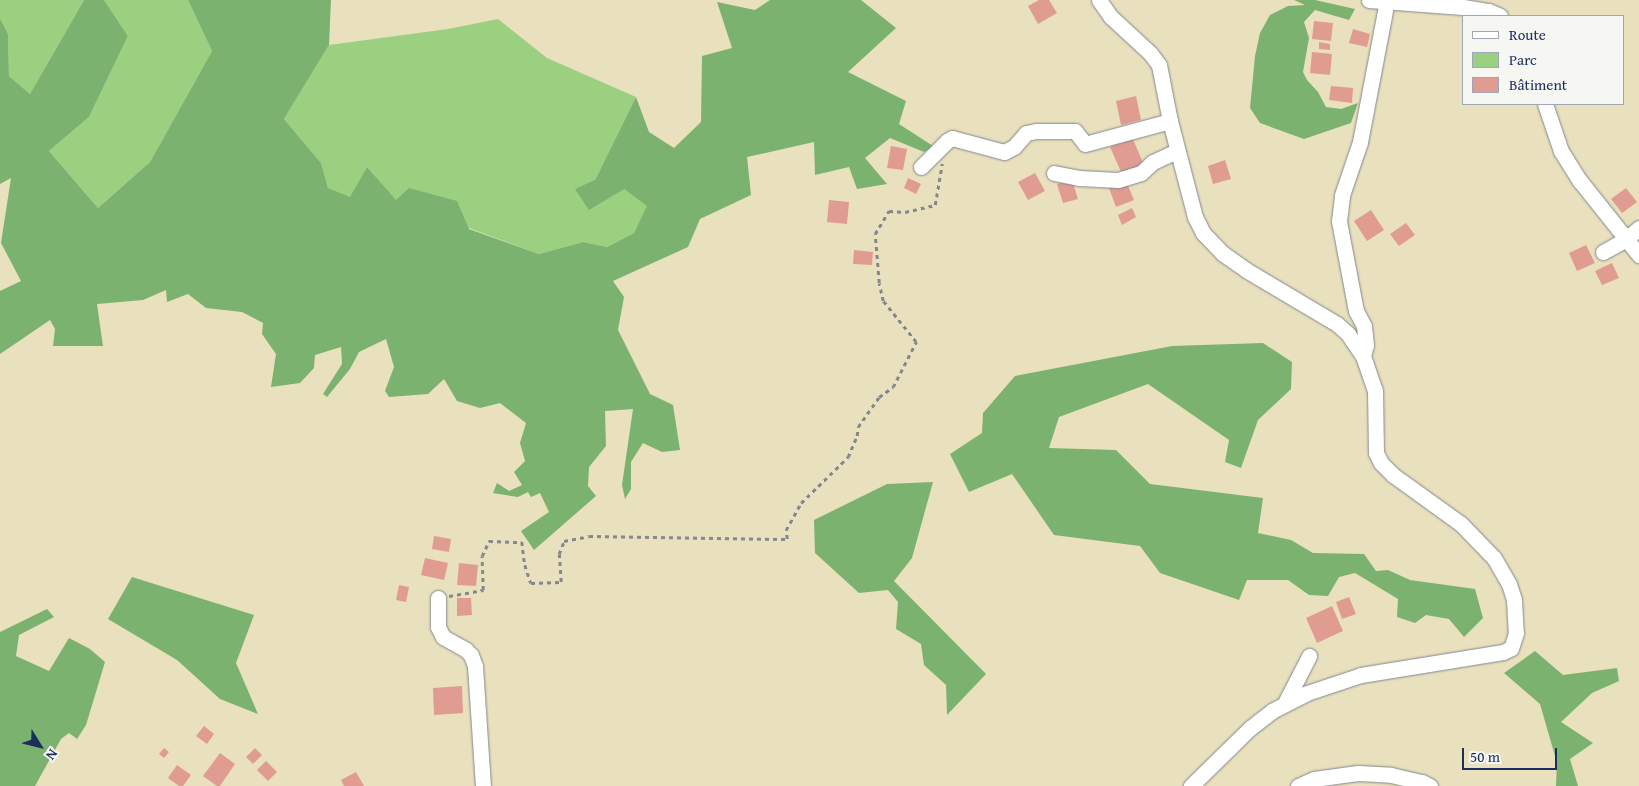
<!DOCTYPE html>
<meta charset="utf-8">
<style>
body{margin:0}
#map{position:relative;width:1639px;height:786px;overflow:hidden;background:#e9e0bd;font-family:"Gentium Book Plus",serif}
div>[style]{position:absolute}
.green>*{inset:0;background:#9bd081}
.forest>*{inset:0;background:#7cb26f}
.building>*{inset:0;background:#e19c92}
.path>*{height:2.5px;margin-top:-1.25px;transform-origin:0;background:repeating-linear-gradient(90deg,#82888e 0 4px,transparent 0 8px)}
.roads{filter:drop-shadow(0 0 1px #82888e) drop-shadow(0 0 1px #82888e)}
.minor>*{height:15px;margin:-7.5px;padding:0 7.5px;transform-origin:7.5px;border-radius:7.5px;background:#fff}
span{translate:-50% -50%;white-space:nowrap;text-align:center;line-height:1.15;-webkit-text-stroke:4px #f6f6f2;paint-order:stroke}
.legend{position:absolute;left:1462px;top:15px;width:162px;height:90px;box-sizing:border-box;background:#f6f6f2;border:1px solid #9ea6b7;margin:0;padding:6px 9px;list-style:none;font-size:15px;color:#1b2f5e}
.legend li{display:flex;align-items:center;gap:10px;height:25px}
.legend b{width:25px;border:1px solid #9ea6b7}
.north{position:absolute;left:15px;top:721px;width:50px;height:50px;-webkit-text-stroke:4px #f6f6f2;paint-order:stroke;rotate:126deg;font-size:14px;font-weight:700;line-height:20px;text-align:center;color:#1b2f5e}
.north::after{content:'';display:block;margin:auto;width:18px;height:22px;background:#1b2f5e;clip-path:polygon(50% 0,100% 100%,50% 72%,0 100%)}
.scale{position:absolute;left:1462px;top:748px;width:95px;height:22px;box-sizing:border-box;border:2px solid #1b2f5e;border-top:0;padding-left:6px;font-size:15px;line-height:18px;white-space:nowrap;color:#1b2f5e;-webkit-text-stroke:4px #f6f6f2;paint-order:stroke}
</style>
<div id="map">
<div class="green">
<div style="clip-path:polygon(0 0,84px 0,30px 94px,9px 76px,8px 34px,0 18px)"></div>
<div style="clip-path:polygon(104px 0,188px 0,212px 51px,150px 162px,98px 208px,49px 151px,89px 117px,128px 36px)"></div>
<div style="clip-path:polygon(498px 19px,547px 58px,636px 97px,595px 180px,624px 189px,648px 206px,634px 233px,607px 247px,583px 242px,539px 254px,396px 201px,367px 167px,350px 198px,328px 188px,321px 163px,284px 119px,329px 45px,448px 29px)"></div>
</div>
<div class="forest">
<div style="clip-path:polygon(84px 0,104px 0,128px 36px,89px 117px,49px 151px,98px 208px,150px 162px,212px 51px,188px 0,331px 0,329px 45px,284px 119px,321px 163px,328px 188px,350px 197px,367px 167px,396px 200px,409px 188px,457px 201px,469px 229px,539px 254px,583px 242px,607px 247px,634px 233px,647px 206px,624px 189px,589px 210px,575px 189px,595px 180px,636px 97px,649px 132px,674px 148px,701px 122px,702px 56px,732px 48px,717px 2px,755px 10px,770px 0,861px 0,896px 28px,848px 72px,906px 101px,899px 124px,933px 146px,924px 152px,890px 138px,865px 158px,887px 184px,857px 189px,849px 167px,815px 175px,814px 142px,747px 157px,751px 195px,700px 219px,688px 247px,613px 281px,624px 297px,618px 330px,650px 394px,673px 405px,680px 450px,662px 452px,643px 443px,631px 462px,631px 489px,625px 499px,622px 485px,633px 409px,605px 411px,606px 446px,589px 467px,588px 486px,596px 496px,534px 550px,521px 531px,549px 512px,540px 493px,531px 497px,528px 492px,518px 497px,493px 493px,497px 483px,509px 491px,522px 485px,514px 472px,525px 461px,520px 443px,526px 423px,500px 403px,480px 408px,457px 401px,444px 379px,428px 394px,389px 397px,385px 391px,394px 367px,386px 339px,359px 352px,350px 369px,327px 397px,323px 394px,342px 364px,341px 347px,315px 355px,314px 368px,300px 383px,271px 387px,276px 354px,262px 334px,263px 323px,242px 312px,206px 308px,188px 294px,167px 302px,166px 290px,143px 300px,97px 304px,103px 346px,53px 346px,55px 329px,50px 320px,0 354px,0 291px,21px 281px,1px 243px,11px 178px,0 184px,0 18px,8px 34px,9px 76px,30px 94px)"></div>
<div style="clip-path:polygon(1294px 0,1315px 0,1355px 9px,1349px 20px,1315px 10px,1304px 22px,1309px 38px,1303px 72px,1307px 80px,1318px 92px,1326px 107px,1341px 109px,1358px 103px,1351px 123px,1304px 139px,1260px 123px,1250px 108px,1255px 56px,1260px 33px,1270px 15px,1288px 6px,1305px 5px)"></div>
<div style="clip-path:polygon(1263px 343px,1292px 362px,1291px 389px,1258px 420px,1241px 468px,1225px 462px,1229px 440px,1148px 384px,1059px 417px,1049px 448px,1116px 450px,1150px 484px,1263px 498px,1258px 533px,1291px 540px,1313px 553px,1364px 554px,1376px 571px,1388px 570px,1410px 580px,1475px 589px,1483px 618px,1464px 637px,1449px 619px,1426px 615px,1415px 623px,1397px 617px,1398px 599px,1355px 573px,1339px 577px,1328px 596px,1309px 595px,1288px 580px,1247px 580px,1239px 600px,1160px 573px,1140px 546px,1054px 535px,1012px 474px,969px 492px,950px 454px,982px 433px,983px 413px,1015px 376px,1172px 346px)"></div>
<div style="clip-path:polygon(933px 482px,912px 558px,894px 581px,986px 674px,947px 715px,946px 685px,924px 665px,921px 644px,896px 629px,898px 602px,888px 590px,859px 593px,815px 553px,814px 520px,887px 484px)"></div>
<div style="clip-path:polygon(132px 577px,254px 615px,236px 663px,258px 714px,220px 699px,177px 660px,108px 619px)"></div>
<div style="clip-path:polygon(47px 609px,54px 617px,19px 635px,16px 656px,49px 671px,69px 638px,90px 649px,105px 662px,86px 725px,77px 739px,69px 733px,61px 739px,35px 786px,0 786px,0 632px)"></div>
<div style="clip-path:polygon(1535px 651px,1563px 675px,1617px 668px,1619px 681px,1592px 693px,1561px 722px,1593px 743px,1570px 759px,1578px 786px,1556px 786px,1557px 763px,1540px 704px,1504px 673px)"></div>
</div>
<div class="building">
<div style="clip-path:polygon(1039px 0,1049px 0,1057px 13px,1038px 24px,1028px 6px)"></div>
<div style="clip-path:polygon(1314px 21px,1333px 23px,1331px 41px,1312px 39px)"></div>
<div style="clip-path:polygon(1353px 29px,1370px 34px,1367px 47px,1349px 43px)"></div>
<div style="clip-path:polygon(1319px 42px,1330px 44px,1330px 50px,1319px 49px)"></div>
<div style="clip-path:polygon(1312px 52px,1332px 54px,1330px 75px,1310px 73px)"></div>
<div style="clip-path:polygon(1331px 86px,1353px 88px,1352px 103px,1329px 100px)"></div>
<div style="clip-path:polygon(1136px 96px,1141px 120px,1121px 125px,1116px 101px)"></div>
<div style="clip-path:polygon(1132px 137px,1144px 165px,1122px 174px,1110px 147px)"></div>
<div style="clip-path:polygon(891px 146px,907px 149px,903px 170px,887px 168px)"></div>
<div style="clip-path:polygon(1225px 160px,1231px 179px,1213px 184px,1208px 166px)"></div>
<div style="clip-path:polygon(1035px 173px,1045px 191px,1028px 200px,1018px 182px)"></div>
<div style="clip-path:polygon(908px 178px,921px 184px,916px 194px,904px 188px)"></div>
<div style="clip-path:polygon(1072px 180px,1078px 199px,1063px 203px,1057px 184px)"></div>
<div style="clip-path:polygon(1126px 181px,1134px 200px,1116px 207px,1109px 188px)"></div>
<div style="clip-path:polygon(1626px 188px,1637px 202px,1622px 213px,1611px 199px)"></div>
<div style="clip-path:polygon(829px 200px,849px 202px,847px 224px,827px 222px)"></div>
<div style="clip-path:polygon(1132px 208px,1136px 217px,1122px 225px,1118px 215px)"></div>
<div style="clip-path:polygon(1371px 210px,1384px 230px,1367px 241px,1354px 221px)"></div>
<div style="clip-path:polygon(1406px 223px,1415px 235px,1399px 246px,1390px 234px)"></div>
<div style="clip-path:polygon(1586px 245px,1595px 263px,1577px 271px,1569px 253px)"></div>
<div style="clip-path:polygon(854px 250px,873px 252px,872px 265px,853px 264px)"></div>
<div style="clip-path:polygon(1612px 263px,1619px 278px,1602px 285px,1595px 271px)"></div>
<div style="clip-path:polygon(434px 536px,451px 539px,449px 552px,432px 549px)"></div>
<div style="clip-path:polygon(425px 558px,448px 563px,444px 580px,421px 575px)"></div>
<div style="clip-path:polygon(459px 563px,478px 565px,476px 586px,457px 585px)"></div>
<div style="clip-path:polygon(399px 585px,409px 587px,406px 602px,396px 600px)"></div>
<div style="clip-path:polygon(1349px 597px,1356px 614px,1342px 619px,1336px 602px)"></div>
<div style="clip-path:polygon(457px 598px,471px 598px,472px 615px,457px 616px)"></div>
<div style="clip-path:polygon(1332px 606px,1343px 631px,1317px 643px,1306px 618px)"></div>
<div style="clip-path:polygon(462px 686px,463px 713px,434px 715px,433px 688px)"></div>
<div style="clip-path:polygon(204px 726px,214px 734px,207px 744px,196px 736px)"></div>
<div style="clip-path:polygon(164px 748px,169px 752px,164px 758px,159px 754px)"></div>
<div style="clip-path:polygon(255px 748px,262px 755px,253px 764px,246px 757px)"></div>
<div style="clip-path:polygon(220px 753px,235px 764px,220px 786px,217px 786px,203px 776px)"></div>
<div style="clip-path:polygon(266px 761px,277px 772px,268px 781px,257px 770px)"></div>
<div style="clip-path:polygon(177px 765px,191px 775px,183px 786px,179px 786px,168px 778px)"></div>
<div style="clip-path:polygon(356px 772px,364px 786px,344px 786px,341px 780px)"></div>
</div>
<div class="path">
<div style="left:449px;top:596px;width:35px;rotate:-10deg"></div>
<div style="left:483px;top:590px;width:34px;rotate:-92deg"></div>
<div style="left:482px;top:556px;width:17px;rotate:-65deg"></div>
<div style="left:489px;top:541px;width:33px;rotate:2deg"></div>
<div style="left:522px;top:542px;width:23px;rotate:83deg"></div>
<div style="left:525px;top:565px;width:19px;rotate:72deg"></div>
<div style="left:531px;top:583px;width:30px;rotate:-2deg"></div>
<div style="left:561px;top:582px;width:28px;rotate:-94deg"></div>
<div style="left:559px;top:554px;width:14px;rotate:-69deg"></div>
<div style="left:564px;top:541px;width:25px;rotate:-11deg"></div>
<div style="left:589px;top:536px;width:198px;rotate:0.9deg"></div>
<div style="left:787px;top:539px;width:9px;rotate:-96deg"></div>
<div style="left:786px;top:530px;width:31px;rotate:-61deg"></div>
<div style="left:801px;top:503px;width:66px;rotate:-44.4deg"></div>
<div style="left:848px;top:457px;width:23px;rotate:-67deg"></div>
<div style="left:857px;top:436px;width:9px;rotate:-84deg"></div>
<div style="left:858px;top:427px;width:37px;rotate:-55deg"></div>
<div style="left:879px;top:397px;width:17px;rotate:-36deg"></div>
<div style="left:893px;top:387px;width:51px;rotate:-62.9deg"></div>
<div style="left:916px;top:342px;width:53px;rotate:-128.8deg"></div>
<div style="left:883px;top:301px;width:18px;rotate:-103deg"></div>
<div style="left:879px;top:283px;width:49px;rotate:-94.7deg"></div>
<div style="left:875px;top:234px;width:27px;rotate:-59deg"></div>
<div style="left:889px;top:211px;width:16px;rotate:4deg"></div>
<div style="left:905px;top:212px;width:31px;rotate:-13deg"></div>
<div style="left:935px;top:205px;width:42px;rotate:-80.3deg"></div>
</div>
<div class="roads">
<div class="minor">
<div style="left:1099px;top:0;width:21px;rotate:55deg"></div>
<div style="left:1111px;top:17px;width:53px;rotate:42.7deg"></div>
<div style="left:1150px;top:53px;width:15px;rotate:53deg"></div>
<div style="left:1159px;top:65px;width:57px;rotate:78.9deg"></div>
<div style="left:1170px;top:121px;width:99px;rotate:75.4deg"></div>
<div style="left:1195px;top:217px;width:18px;rotate:63deg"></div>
<div style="left:1203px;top:233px;width:28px;rotate:46deg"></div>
<div style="left:1222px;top:253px;width:29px;rotate:35deg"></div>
<div style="left:1246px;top:270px;width:106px;rotate:30.7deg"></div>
<div style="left:1337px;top:324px;width:15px;rotate:42deg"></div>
<div style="left:1348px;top:334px;width:27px;rotate:56deg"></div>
<div style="left:1363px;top:356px;width:36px;rotate:71deg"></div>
<div style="left:1375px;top:390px;width:63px;rotate:89.1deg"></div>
<div style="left:1376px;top:453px;width:11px;rotate:63deg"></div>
<div style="left:1381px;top:463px;width:17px;rotate:45deg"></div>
<div style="left:1393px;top:475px;width:84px;rotate:35.8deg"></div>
<div style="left:1461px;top:524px;width:47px;rotate:45.9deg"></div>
<div style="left:1494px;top:558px;width:30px;rotate:60deg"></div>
<div style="left:1509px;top:584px;width:16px;rotate:72deg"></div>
<div style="left:1514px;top:599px;width:34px;rotate:87deg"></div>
<div style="left:1516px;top:633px;width:16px;rotate:108deg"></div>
<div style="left:1511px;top:648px;width:9px;rotate:153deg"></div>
<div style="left:1503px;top:652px;width:144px;rotate:170.8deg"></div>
<div style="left:1361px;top:675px;width:57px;rotate:161.6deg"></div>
<div style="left:1307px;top:693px;width:39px;rotate:153deg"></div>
<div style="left:1272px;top:711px;width:28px;rotate:142deg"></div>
<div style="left:1250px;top:728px;width:83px;rotate:135.5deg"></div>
<div style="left:1369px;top:0;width:94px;rotate:4.3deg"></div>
<div style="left:1463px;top:7px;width:26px;rotate:9deg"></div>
<div style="left:1489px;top:11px;width:12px;rotate:24deg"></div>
<div style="left:1545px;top:104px;width:50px;rotate:71.2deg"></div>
<div style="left:1561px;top:151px;width:36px;rotate:58deg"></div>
<div style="left:1580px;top:181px;width:95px;rotate:51.4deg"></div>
<div style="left:921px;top:167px;width:37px;rotate:-45deg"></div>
<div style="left:947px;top:141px;width:6px;rotate:-31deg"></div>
<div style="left:952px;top:138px;width:54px;rotate:15.1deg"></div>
<div style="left:1004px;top:152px;width:11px;rotate:-27deg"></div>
<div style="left:1014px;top:147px;width:18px;rotate:-49deg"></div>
<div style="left:1026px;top:133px;width:10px;rotate:-11deg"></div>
<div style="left:1036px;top:131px;width:39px"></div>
<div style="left:1075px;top:131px;width:16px;rotate:52deg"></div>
<div style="left:1085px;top:144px;width:88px;rotate:-15.1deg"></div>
<div style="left:1054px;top:173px;width:25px;rotate:11deg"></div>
<div style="left:1079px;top:178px;width:39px;rotate:3deg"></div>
<div style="left:1118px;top:180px;width:24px;rotate:-17deg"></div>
<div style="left:1141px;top:173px;width:16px;rotate:-43deg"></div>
<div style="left:1153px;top:162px;width:26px;rotate:-25deg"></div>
<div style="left:1603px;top:252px;width:26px;rotate:-29deg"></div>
<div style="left:1626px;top:239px;width:17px;rotate:-40deg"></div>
<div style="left:1363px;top:356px;width:11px;rotate:-75deg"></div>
<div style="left:1366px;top:345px;width:19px;rotate:-96deg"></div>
<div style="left:1364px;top:326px;width:17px;rotate:-118deg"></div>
<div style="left:1356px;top:311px;width:92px;rotate:-100.7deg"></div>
<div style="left:1339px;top:221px;width:26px;rotate:-83deg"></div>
<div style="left:1342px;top:195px;width:56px;rotate:-71.2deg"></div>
<div style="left:1360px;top:142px;width:145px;rotate:-79.2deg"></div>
<div style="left:438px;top:598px;width:29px;rotate:90deg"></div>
<div style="left:438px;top:627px;width:11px;rotate:63deg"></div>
<div style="left:443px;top:637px;width:26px;rotate:29deg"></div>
<div style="left:466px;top:650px;width:7px;rotate:45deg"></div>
<div style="left:471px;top:655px;width:12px;rotate:70deg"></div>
<div style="left:475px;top:666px;width:120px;rotate:86.2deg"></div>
<div style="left:1285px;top:703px;width:53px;rotate:-62.9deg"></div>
<div style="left:1298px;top:786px;width:17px;rotate:-24deg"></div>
<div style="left:1314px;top:779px;width:44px;rotate:-7.8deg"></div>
<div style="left:1358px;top:773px;width:33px;rotate:3deg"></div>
<div style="left:1391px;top:775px;width:32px;rotate:13deg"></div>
<div style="left:1422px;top:782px;width:9px;rotate:27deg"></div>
</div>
</div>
<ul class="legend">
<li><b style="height:6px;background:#fff"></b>Route</li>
<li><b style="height:14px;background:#9bd081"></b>Parc</li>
<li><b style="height:14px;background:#e19c92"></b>Bâtiment</li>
</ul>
<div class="north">N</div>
<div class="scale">50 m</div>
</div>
